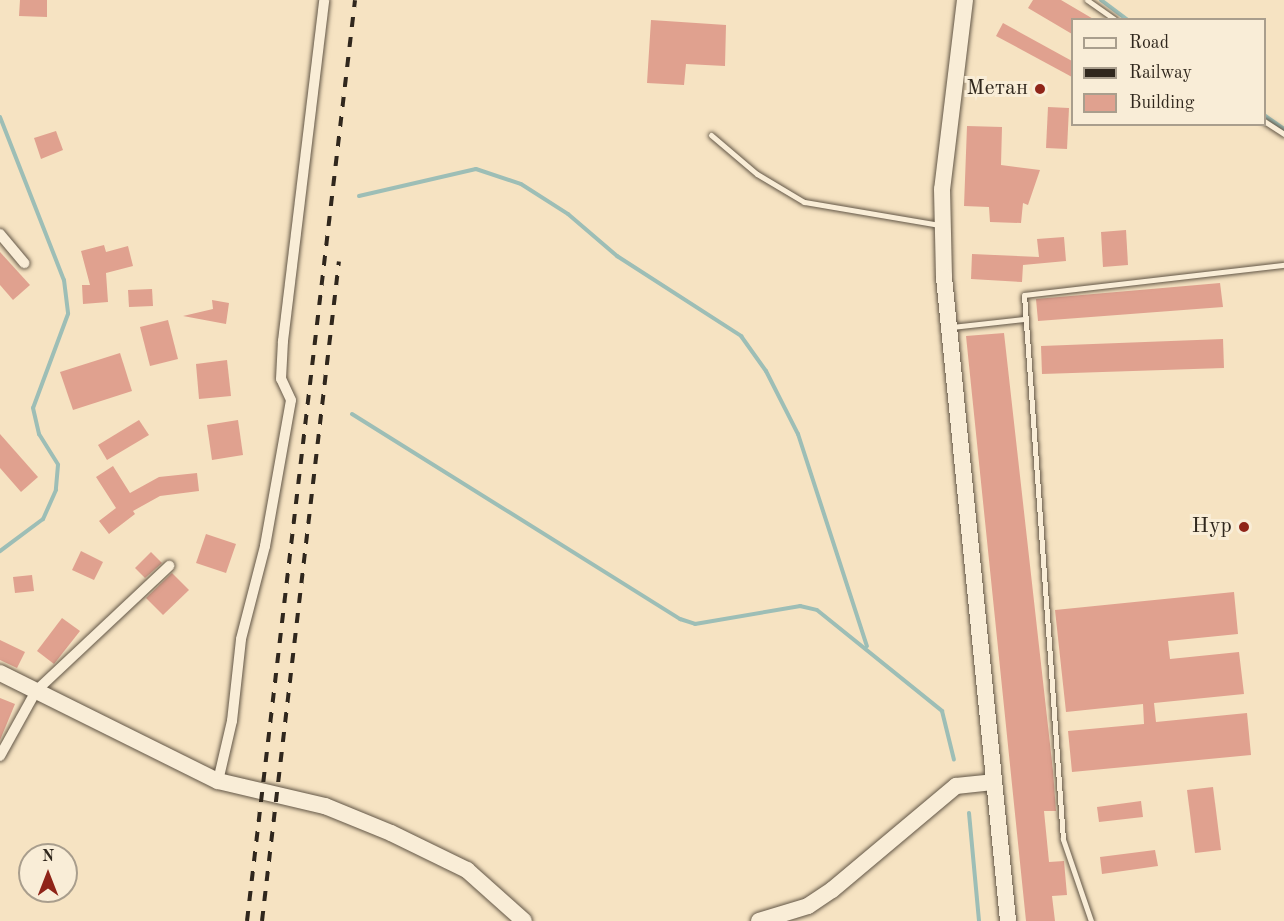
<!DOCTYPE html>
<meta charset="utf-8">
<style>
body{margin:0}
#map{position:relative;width:1284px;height:921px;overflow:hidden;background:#f6e3c2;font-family:"Old Standard TT",serif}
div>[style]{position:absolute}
.stream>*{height:4px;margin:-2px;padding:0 2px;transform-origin:2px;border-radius:2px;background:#9dbeb6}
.building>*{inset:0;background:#e0a18f}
.roads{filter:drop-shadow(0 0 2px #625646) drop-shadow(0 0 2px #625646)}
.service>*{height:5px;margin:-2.5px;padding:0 2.5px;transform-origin:2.5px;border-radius:2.5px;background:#f9edd7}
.minor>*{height:10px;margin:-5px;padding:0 5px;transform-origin:5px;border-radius:5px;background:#f9edd7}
.secondary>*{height:16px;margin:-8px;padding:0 8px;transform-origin:8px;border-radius:8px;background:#f9edd7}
.rail>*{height:4px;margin-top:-2px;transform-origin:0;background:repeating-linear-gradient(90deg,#30271d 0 10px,transparent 0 20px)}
.dots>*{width:16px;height:16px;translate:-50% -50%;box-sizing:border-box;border:3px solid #f9edd7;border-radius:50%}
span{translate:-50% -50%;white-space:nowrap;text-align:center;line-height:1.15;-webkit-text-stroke:6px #f9edd7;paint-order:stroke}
.poi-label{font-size:22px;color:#30271d}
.right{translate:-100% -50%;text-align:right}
.legend{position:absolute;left:1071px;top:18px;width:195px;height:108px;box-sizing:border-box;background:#f9edd7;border:2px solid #a99e8d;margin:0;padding:8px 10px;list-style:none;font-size:18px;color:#30271d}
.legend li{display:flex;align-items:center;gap:12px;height:30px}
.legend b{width:30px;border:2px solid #a99e8d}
.north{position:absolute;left:18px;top:843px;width:60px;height:60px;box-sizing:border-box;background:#f9edd7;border:2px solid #a99e8d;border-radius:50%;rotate:0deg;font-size:16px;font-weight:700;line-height:24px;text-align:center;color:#30271d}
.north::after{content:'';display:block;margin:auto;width:21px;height:27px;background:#8f2418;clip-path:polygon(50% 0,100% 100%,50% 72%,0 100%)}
</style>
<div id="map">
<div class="stream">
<div style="left:1101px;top:0;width:34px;rotate:37deg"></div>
<div style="left:1264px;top:115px;width:24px;rotate:35deg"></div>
<div style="left:0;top:117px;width:175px;rotate:68.6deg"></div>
<div style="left:64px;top:280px;width:34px;rotate:83deg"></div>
<div style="left:68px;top:314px;width:100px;rotate:110.4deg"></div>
<div style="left:33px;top:408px;width:27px;rotate:77deg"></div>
<div style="left:39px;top:434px;width:36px;rotate:58deg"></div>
<div style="left:58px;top:465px;width:25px;rotate:95deg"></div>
<div style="left:56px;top:490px;width:32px;rotate:114deg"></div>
<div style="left:43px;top:519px;width:54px;rotate:143.3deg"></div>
<div style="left:359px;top:196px;width:120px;rotate:-13deg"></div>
<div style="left:476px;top:169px;width:47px;rotate:18.4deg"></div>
<div style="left:521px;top:184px;width:56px;rotate:32.6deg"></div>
<div style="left:568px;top:214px;width:65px;rotate:40.6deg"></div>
<div style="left:617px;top:256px;width:148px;rotate:32.8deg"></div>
<div style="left:741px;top:336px;width:43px;rotate:54.5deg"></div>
<div style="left:766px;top:371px;width:71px;rotate:63.1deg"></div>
<div style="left:798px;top:434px;width:223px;rotate:72deg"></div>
<div style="left:352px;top:414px;width:387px;rotate:32deg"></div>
<div style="left:680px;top:619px;width:16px;rotate:18deg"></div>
<div style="left:695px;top:624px;width:107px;rotate:-9.7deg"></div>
<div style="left:800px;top:606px;width:17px;rotate:13deg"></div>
<div style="left:817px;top:610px;width:161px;rotate:38.9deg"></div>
<div style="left:942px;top:711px;width:50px;rotate:76.2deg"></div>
<div style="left:969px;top:813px;width:108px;rotate:84.7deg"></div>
</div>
<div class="building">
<div style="clip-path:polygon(20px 0,47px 0,47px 17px,19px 16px)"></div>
<div style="clip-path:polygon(1033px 0,1061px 0,1095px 20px,1072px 20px,1072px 34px,1028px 8px)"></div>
<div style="clip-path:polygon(651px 20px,726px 25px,725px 66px,686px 64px,684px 85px,647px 83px)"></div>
<div style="clip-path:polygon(1003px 23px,1072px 61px,1072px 77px,996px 36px)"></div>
<div style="clip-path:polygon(1048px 107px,1069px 108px,1067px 149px,1046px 148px)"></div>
<div style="clip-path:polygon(967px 126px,1002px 127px,1001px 165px,1040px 170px,1028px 205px,1023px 203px,1021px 223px,990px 222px,989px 207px,964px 206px)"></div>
<div style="clip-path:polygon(56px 131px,63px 150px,41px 159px,34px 138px)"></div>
<div style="clip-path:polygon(1126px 230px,1128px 265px,1103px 267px,1101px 232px)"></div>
<div style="clip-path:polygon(1064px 237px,1066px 261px,1023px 265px,1022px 282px,971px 279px,972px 254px,1039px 257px,1037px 239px)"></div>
<div style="clip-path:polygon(104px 245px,106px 252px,128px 246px,133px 266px,106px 273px,108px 302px,83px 304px,82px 285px,90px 285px,81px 251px)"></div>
<div style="clip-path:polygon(0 252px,30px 285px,13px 300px,0 285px)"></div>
<div style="clip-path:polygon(1220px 283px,1223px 307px,1038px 321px,1036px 299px)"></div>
<div style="clip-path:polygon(152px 289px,153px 306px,129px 307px,128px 290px)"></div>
<div style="clip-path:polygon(212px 300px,229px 303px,226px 324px,183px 316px,213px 309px)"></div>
<div style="clip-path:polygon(168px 320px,178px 359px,150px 366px,140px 327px)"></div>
<div style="clip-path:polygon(1004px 333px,1053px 771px,1056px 811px,1044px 811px,1049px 862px,1064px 861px,1067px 895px,1052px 896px,1055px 921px,1026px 921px,966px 336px)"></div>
<div style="clip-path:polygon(1223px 339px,1224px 368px,1042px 374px,1041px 346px)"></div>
<div style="clip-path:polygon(120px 353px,132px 391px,73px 410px,60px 372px)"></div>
<div style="clip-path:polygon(227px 360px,231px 396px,199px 399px,196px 364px)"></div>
<div style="clip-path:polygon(139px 420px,149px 435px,107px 460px,98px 445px)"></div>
<div style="clip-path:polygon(238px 420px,243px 455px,212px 460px,207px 425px)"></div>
<div style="clip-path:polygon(0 434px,38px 477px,21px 492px,0 468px)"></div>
<div style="clip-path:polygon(113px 466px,130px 493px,159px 477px,197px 473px,199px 491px,160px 496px,133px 511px,135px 514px,109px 534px,99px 521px,116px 508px,96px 477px)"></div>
<div style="clip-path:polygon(206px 534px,236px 544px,226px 573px,196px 563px)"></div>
<div style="clip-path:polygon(81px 551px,103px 562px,94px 580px,72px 570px)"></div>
<div style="clip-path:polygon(151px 552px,162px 563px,145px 578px,135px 568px)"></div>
<div style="clip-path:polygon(172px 573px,189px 590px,163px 615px,146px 598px)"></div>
<div style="clip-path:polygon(32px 575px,34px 591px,15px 593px,13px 577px)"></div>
<div style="clip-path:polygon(1234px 592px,1238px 634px,1168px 641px,1170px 659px,1239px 652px,1244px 694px,1154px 703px,1156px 722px,1247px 713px,1251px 755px,1072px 772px,1068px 731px,1144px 724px,1143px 704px,1066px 712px,1055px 610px)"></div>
<div style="clip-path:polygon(62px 618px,80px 631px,54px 664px,37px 651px)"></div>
<div style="clip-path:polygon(0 640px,25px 652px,17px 668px,0 660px)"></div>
<div style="clip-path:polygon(0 698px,15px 704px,0 740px)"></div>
<div style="clip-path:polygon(1213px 787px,1221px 850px,1195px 853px,1187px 790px)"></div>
<div style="clip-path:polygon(1141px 801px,1143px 817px,1099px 822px,1097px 807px)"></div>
<div style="clip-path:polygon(1155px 850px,1158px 866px,1102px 874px,1100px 857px)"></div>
</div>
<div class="roads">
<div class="service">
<div style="left:1087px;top:0;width:35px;rotate:35deg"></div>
<div style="left:1264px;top:121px;width:24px;rotate:33deg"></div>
<div style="left:711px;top:135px;width:60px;rotate:40.3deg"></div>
<div style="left:757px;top:174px;width:55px;rotate:30.8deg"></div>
<div style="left:804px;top:202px;width:138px;rotate:9.6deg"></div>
<div style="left:952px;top:327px;width:72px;rotate:-6.3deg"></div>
<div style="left:1091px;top:921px;width:87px;rotate:-108.9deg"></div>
<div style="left:1063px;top:839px;width:545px;rotate:-94.1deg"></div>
<div style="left:1024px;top:295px;width:262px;rotate:-6.6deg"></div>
</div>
<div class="minor">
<div style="left:0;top:234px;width:38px;rotate:50deg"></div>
<div style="left:0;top:756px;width:74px;rotate:-61deg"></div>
<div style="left:36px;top:691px;width:183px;rotate:-43.2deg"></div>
<div style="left:218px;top:781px;width:62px;rotate:-76.9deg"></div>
<div style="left:232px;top:721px;width:82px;rotate:-83.7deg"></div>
<div style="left:241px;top:639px;width:96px;rotate:-75.5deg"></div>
<div style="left:265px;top:546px;width:148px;rotate:-79.9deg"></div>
<div style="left:291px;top:400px;width:23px;rotate:-115deg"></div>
<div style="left:281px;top:379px;width:38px;rotate:-87deg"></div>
<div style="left:283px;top:341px;width:343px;rotate:-83.1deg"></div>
</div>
<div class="secondary">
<div style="left:965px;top:0;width:190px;rotate:96.9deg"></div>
<div style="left:942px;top:189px;width:88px;rotate:88.7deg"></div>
<div style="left:944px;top:277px;width:647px;rotate:84.32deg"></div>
<div style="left:0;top:673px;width:243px;rotate:26.4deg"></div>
<div style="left:218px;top:781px;width:110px;rotate:13.2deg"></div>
<div style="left:325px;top:806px;width:71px;rotate:22.2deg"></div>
<div style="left:391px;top:833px;width:85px;rotate:26deg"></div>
<div style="left:467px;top:870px;width:76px;rotate:41.8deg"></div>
<div style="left:759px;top:921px;width:51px;rotate:-17deg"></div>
<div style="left:808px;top:906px;width:29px;rotate:-34deg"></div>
<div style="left:832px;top:890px;width:162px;rotate:-40deg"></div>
<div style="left:956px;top:786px;width:37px;rotate:-6deg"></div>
</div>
</div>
<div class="rail">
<div style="left:247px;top:921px;width:927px;rotate:-83.31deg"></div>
<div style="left:262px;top:921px;width:664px;rotate:-83.35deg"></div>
</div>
<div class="dots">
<div style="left:1040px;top:89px;background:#8f2418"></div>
<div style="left:1244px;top:527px;background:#8f2418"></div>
</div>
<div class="poi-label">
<span class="right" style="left:1028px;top:89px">Метан</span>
<span class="right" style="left:1232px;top:527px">Нур</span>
</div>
<ul class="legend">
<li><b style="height:8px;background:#f9edd7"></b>Road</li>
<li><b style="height:8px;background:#30271d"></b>Railway</li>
<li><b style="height:16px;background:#e0a18f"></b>Building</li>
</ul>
<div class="north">N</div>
</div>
